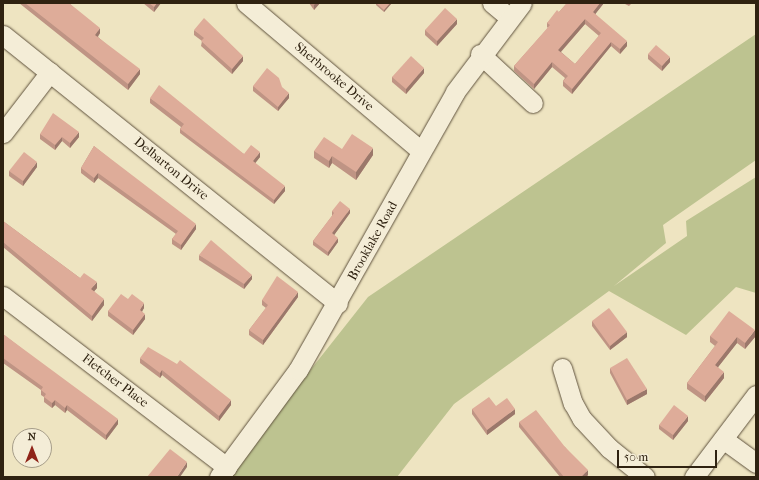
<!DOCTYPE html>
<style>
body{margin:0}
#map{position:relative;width:759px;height:480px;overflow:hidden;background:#eee4c1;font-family:"IM FELL French Canon",serif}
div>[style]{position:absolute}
.green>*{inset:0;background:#bdc390}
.roads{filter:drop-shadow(0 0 1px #5f523d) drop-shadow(0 0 1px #5f523d)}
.minor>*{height:19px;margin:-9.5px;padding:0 9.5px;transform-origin:9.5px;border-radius:9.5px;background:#f4edd7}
.wall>*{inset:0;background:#bf9484}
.shaded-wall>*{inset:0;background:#9b786b}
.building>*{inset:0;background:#deac99}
span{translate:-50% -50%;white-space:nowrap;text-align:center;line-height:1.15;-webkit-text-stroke:3px #f4edd7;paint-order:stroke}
.street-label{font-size:13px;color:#2f2211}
.frame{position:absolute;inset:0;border:4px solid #2f2211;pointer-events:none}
.north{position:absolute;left:12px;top:428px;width:40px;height:40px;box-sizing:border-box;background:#f4edd7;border:1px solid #a59c88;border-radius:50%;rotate:0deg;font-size:11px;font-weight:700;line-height:16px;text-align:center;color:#2f2211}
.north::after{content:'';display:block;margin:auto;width:14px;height:18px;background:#8f2418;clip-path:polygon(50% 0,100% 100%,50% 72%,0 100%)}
.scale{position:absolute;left:617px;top:450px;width:100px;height:18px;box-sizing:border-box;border:2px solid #2f2211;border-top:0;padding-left:5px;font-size:12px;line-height:14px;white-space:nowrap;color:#2f2211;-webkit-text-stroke:3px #f4edd7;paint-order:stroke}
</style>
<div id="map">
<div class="green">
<div style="clip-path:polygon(756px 34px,756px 160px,663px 225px,666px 243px,614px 286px,687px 236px,686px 221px,756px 177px,756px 293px,736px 287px,686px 335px,609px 291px,454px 404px,397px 477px,226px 477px,368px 297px)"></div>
</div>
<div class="roads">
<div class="minor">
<div style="left:246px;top:3px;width:229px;rotate:40.2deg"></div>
<div style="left:492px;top:3px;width:23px;rotate:40deg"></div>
<div style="left:3px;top:35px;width:429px;rotate:38.7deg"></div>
<div style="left:480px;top:54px;width:72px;rotate:42.8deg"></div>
<div style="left:3px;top:133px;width:77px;rotate:-52.4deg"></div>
<div style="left:3px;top:296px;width:282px;rotate:37.4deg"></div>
<div style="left:562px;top:368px;width:37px;rotate:73deg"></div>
<div style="left:573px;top:403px;width:18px;rotate:61deg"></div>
<div style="left:582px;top:419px;width:40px;rotate:47deg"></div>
<div style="left:609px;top:448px;width:46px;rotate:38.9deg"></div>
<div style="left:723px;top:439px;width:41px;rotate:36deg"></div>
<div style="left:219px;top:477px;width:133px;rotate:-53.6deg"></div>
<div style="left:298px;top:370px;width:319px;rotate:-60.5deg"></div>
<div style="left:455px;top:92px;width:111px;rotate:-53deg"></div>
<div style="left:694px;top:477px;width:103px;rotate:-52.9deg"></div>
</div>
</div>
<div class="wall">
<div style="clip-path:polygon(19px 3px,69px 3px,100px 33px,98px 37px,140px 74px,128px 90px)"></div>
<div style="clip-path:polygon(143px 3px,161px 3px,154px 12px)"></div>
<div style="clip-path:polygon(309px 3px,320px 3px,314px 10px)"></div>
<div style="clip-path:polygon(376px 3px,391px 3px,391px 4px,384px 12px,376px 5px)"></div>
<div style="clip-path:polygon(evenodd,567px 3px,604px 3px,595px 14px,627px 46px,620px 54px,611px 46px,572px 94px,563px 86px,563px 81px,565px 78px,552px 67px,534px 89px,514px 71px,514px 66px,548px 28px,547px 27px,547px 23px,559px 12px,567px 3px,585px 24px,599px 36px,575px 64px,561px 52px,585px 24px)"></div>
<div style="clip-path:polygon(623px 3px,632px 3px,629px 6px)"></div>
<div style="clip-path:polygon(457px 24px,437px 46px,425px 35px,425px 30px)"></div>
<div style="clip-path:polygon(194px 30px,243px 61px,232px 74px,201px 46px,202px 41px,194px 35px)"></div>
<div style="clip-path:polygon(648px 54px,670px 62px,662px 71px,648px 59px)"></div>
<div style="clip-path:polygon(424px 73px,406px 94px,392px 82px,392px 77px)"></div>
<div style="clip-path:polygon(253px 86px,289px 98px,278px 111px,253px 91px)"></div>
<div style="clip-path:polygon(150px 98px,244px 154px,260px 157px,255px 163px,285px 191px,274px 204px,180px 133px,180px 129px,181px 127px,150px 103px)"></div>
<div style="clip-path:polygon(40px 134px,79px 137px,70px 148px,62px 141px,55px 150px,40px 139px)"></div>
<div style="clip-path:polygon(94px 146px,196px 229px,181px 250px,172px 244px,172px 239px,176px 234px,98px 178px,94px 183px,81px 173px,81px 168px)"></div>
<div style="clip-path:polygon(342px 149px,373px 155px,356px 180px,332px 163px,329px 168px,314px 158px,314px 151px)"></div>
<div style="clip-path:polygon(37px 167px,23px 186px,9px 176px,9px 171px)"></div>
<div style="clip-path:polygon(332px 211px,350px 213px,334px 235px,338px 242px,328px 256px,313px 245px,313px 241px,332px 216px)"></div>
<div style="clip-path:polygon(3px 221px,80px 278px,97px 288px,94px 291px,104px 305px,92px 321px,3px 247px)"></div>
<div style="clip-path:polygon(199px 255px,252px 279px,244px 289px,199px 260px)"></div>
<div style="clip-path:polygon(298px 297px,263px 345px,249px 335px,249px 330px,266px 308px,262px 305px,262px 300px)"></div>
<div style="clip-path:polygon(128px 299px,144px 308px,142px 311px,145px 319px,133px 335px,108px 316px,108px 311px)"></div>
<div style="clip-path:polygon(592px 321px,627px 337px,610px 350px,592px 326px)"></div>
<div style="clip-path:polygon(3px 334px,118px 424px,106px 440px,67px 410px,65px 413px,55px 405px,52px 408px,44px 402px,44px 397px,41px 395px,41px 390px,3px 363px)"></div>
<div style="clip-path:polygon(710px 336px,755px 337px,745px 349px,737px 343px,718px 367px,724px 378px,705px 402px,687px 389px,687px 383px,715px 346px,710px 342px)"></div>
<div style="clip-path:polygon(140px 358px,231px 405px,219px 421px,162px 375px,160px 378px,140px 363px)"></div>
<div style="clip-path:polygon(610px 368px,647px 394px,627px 405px,610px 373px)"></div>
<div style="clip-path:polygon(472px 409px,515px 414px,487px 435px,472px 414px)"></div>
<div style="clip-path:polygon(688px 421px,673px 440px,659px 429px,659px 425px)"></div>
<div style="clip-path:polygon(519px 422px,565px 447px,588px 475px,586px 477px,560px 477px,519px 427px)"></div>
</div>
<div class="shaded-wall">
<div style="clip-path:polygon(157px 3px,161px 3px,154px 12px,154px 7px)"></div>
<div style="clip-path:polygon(316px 3px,320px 3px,314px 10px,314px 5px)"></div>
<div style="clip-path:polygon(390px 3px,391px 3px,391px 4px,384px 12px,384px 10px)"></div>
<div style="clip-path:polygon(600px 3px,604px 3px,593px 17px,593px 12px)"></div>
<div style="clip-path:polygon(457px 19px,457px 24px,437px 46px,437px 41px)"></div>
<div style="clip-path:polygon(585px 19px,585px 24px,558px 55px,558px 50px)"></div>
<div style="clip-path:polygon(100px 28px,100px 33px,95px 40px,95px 35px)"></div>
<div style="clip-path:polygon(627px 41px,627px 46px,620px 54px,620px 49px)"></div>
<div style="clip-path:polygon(611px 42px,611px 46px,572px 94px,572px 89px)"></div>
<div style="clip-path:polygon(243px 56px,243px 61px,232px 74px,232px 69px)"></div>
<div style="clip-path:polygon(670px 57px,670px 62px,662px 71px,662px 66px)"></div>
<div style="clip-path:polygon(552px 62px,552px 67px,534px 89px,534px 84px)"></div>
<div style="clip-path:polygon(424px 68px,424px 73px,406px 94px,406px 89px)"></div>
<div style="clip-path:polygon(140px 69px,140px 74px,128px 90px,128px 84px)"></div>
<div style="clip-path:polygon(289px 93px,289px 98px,278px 111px,278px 107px)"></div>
<div style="clip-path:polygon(79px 132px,79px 137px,70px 148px,70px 143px)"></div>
<div style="clip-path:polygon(62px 137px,62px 141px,55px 150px,55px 145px)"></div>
<div style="clip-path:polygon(373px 148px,373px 155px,356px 180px,356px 172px)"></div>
<div style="clip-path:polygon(260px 152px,260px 157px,253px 166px,253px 161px)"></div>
<div style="clip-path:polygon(332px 156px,332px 163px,329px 168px,329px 161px)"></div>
<div style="clip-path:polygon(37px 162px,37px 167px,23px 186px,23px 181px)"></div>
<div style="clip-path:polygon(98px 173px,98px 178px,94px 183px,94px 178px)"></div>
<div style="clip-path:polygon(285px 186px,285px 191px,274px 204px,274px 200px)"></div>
<div style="clip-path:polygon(350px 209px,350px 213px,332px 238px,332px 233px)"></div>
<div style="clip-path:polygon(4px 211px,4px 217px,3px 218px,3px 212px)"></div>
<div style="clip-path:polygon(196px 224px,196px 229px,181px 250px,181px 245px)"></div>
<div style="clip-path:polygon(338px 238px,338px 242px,328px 256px,328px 252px)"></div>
<div style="clip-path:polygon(252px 275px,252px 279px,244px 289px,244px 284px)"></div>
<div style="clip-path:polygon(97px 282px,97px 288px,91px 295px,91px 289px)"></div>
<div style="clip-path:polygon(298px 292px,298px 297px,263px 345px,263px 340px)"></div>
<div style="clip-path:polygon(104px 299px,104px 305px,92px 321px,92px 316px)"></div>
<div style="clip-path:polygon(144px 303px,144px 308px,140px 315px,140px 310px)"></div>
<div style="clip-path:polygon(145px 314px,145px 319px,133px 335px,133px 330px)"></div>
<div style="clip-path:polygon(755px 330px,755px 337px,745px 349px,745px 343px)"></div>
<div style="clip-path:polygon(627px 332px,627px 337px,610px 350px,610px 346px)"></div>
<div style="clip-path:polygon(737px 337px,737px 343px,715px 371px,715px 365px)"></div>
<div style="clip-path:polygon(162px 370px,162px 375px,160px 378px,160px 373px)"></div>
<div style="clip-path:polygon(724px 372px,724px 378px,705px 402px,705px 396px)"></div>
<div style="clip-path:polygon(647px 389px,647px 394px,627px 405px,627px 400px)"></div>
<div style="clip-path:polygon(55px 400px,55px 405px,52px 408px,52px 403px)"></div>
<div style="clip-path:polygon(231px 400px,231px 405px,219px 421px,219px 416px)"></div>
<div style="clip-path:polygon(67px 405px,67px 410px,65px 413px,65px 408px)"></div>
<div style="clip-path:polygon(515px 409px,515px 414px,487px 435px,487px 430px)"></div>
<div style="clip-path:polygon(688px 416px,688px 421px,673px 440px,673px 435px)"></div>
<div style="clip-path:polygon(118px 419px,118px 424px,106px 440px,106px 435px)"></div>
<div style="clip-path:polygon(187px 462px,187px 467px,180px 477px,177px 477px)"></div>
<div style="clip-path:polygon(588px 470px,588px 475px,586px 477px,581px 477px)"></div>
</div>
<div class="building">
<div style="clip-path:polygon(25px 3px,69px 3px,100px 28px,95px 35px,140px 69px,128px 84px)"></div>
<div style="clip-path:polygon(149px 3px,157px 3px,154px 7px)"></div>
<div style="clip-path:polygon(376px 3px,390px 3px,384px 10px)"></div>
<div style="clip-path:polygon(evenodd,567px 3px,600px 3px,593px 12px,627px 41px,620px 49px,611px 42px,572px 89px,563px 81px,568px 76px,552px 62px,534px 84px,514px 66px,550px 25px,547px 23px,557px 10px,559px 12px,567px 3px,585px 19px,601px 33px,575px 64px,558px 50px,585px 19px)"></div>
<div style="clip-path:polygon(445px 8px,457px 19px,437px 41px,425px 30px)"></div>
<div style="clip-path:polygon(204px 18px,243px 56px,232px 69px,201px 41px,204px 38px,194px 30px)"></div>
<div style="clip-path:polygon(656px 45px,670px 57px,662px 66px,648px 54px)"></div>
<div style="clip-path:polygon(411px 56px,424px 68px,406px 89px,392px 77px)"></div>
<div style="clip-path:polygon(267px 68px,279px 78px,282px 87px,289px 93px,278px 107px,253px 86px)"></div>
<div style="clip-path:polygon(159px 85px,244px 154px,251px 145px,260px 152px,253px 161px,285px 186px,274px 200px,180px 129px,184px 124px,150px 98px)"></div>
<div style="clip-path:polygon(53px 113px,79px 132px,70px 143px,62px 137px,55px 145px,40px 134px)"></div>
<div style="clip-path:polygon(352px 134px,373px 148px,356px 172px,332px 156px,329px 161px,314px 151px,324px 137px,342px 149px)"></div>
<div style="clip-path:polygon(94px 146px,196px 224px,181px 245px,172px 239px,178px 231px,98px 173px,94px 178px,81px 168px)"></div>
<div style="clip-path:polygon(24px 152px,37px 162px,23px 181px,9px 171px)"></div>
<div style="clip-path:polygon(340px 201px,350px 209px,332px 233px,338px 238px,328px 252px,313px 241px,334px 213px,332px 211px)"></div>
<div style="clip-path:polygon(3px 221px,80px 278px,84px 273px,97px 282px,91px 289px,104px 299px,92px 316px,3px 242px)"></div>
<div style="clip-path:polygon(211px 240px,252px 275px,244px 284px,199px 255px)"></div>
<div style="clip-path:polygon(277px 276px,298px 292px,263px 340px,249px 330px,268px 305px,262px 300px)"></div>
<div style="clip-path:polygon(121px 294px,128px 299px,132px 294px,144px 303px,140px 310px,145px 314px,133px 330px,108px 311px)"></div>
<div style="clip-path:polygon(609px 308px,627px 332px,610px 346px,592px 321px)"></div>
<div style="clip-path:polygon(729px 311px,755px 330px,745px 343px,737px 337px,715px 365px,724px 372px,705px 396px,687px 383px,718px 342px,710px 336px)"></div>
<div style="clip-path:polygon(3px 334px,118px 419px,106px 435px,67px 405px,65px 408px,55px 400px,52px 403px,44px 397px,46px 394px,41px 390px,43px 387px,3px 358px)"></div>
<div style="clip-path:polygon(148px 347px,177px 364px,180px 360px,231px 400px,219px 416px,162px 370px,160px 373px,140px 358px)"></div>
<div style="clip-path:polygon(627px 358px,647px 389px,627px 400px,610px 368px)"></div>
<div style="clip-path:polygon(489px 397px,496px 406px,507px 398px,515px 409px,487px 430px,472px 409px)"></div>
<div style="clip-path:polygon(674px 405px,688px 416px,673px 435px,659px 425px)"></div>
<div style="clip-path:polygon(536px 410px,565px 447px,588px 470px,581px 477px,564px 477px,519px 422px)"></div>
<div style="clip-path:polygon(170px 449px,187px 462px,177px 477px,147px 477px)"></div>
</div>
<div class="street-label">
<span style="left:334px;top:77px;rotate:40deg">Sherbrooke Drive</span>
<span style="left:171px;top:169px;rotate:39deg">Delbarton Drive</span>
<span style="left:373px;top:241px;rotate:-61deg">Brooklake Road</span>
<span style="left:115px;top:381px;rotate:37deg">Fletcher Place</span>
</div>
<div class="frame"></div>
<div class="north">N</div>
<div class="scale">50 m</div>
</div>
